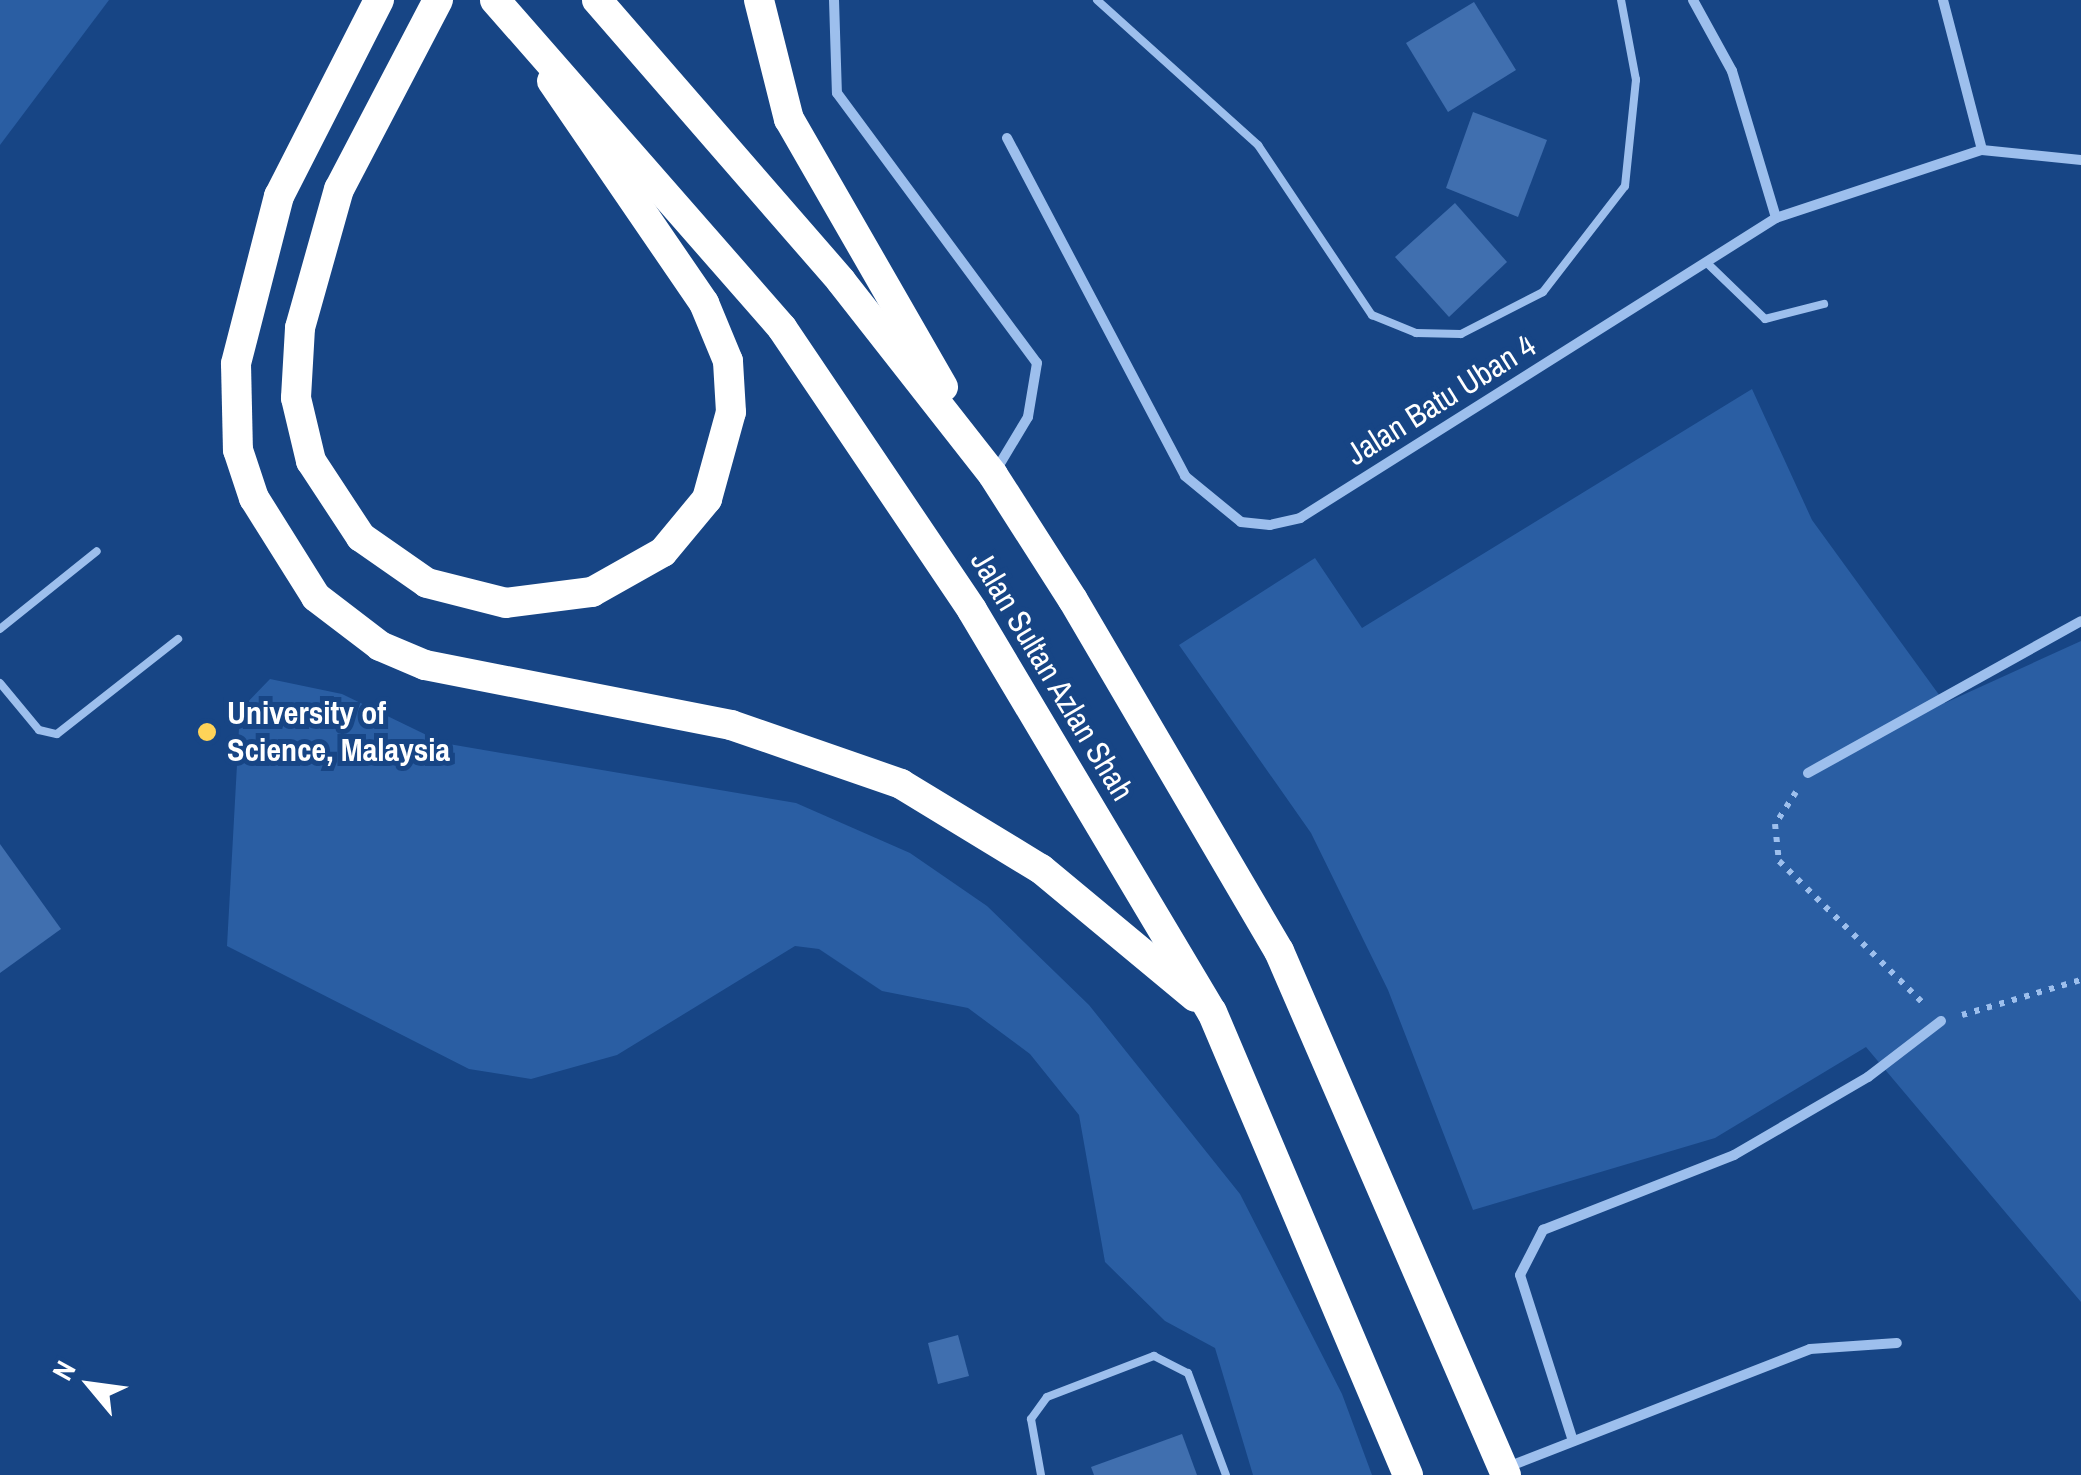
<!DOCTYPE html>
<style>
body{margin:0}
#map{position:relative;width:2081px;height:1475px;overflow:hidden;background:#174585;font-family:"Archivo Narrow",sans-serif}
div>[style]{position:absolute}
.green>*{inset:0;background:#2a5ea3}
.building>*{inset:0;background:#406faf}
.path>*{height:6px;margin-top:-3px;transform-origin:0;background:repeating-linear-gradient(90deg,#9dbfed 0 5px,transparent 0 13px)}
.lane>*{height:8px;margin:-4px;padding:0 4px;transform-origin:4px;border-radius:4px;background:#9dbfed}
.street>*{height:10px;margin:-5px;padding:0 5px;transform-origin:5px;border-radius:5px;background:#9dbfed}
.highway>*{height:30px;margin:-15px;padding:0 15px;transform-origin:15px;border-radius:15px;background:#fff}
.dots>*{width:28px;height:28px;translate:-50% -50%;box-sizing:border-box;border:5px solid #174585;border-radius:50%}
span{translate:-50% -50%;white-space:nowrap;text-align:center;line-height:1.15;-webkit-text-stroke:10px #174585;paint-order:stroke}
.street-label{font-size:32px;color:#fff}
.poi-label{font-size:32px;color:#fff;font-weight:700}
.left{translate:0 -50%;text-align:left}
.north{position:absolute;left:40px;top:1335px;width:100px;height:100px;-webkit-text-stroke:8px #174585;paint-order:stroke;rotate:299deg;font-size:28px;font-weight:700;line-height:40px;text-align:center;color:#fff}
.north::after{content:'';display:block;margin:auto;width:35px;height:45px;background:#fff;clip-path:polygon(50% 0,100% 100%,50% 72%,0 100%)}
</style>
<div id="map">
<div class="green">
<div style="clip-path:polygon(0 0,109px 0,0 145px)"></div>
<div style="clip-path:polygon(1752px 389px,1812px 520px,1945px 703px,2081px 641px,2081px 1302px,1866px 1047px,1715px 1138px,1473px 1210px,1388px 990px,1311px 833px,1179px 645px,1315px 558px,1362px 628px)"></div>
<div style="clip-path:polygon(270px 679px,342px 694px,443px 743px,796px 803px,910px 853px,987px 906px,1089px 1005px,1240px 1194px,1342px 1394px,1372px 1475px,1253px 1475px,1215px 1348px,1165px 1321px,1105px 1262px,1079px 1115px,1030px 1054px,968px 1008px,882px 991px,819px 949px,795px 946px,617px 1055px,531px 1079px,469px 1069px,227px 946px,240px 710px)"></div>
</div>
<div class="building">
<div style="clip-path:polygon(1474px 2px,1516px 70px,1448px 112px,1406px 43px)"></div>
<div style="clip-path:polygon(1473px 112px,1547px 140px,1518px 217px,1446px 188px)"></div>
<div style="clip-path:polygon(1455px 203px,1507px 262px,1449px 317px,1395px 257px)"></div>
<div style="clip-path:polygon(0 844px,61px 929px,0 973px)"></div>
<div style="clip-path:polygon(958px 1335px,969px 1376px,938px 1384px,928px 1343px)"></div>
<div style="clip-path:polygon(1182px 1434px,1197px 1475px,1094px 1475px,1091px 1467px)"></div>
</div>
<div class="path">
<div style="left:1796px;top:792px;width:38px;rotate:123deg"></div>
<div style="left:1775px;top:824px;width:37px;rotate:84deg"></div>
<div style="left:1779px;top:861px;width:202px;rotate:44.6deg"></div>
<div style="left:1962px;top:1015px;width:124px;rotate:-16.4deg"></div>
</div>
<div class="lane">
<div style="left:1097px;top:0;width:217px;rotate:42deg"></div>
<div style="left:1258px;top:145px;width:205px;rotate:56.2deg"></div>
<div style="left:1372px;top:315px;width:48px;rotate:22.2deg"></div>
<div style="left:1416px;top:333px;width:45px;rotate:1.3deg"></div>
<div style="left:1461px;top:334px;width:92px;rotate:-27.1deg"></div>
<div style="left:1543px;top:292px;width:134px;rotate:-52.3deg"></div>
<div style="left:1625px;top:186px;width:107px;rotate:-84.1deg"></div>
<div style="left:1636px;top:80px;width:81px;rotate:-100.6deg"></div>
<div style="left:1706px;top:262px;width:82px;rotate:44deg"></div>
<div style="left:1765px;top:319px;width:61px;rotate:-14.3deg"></div>
<div style="left:0;top:629px;width:124px;rotate:-38.8deg"></div>
<div style="left:0;top:683px;width:61px;rotate:50.3deg"></div>
<div style="left:39px;top:730px;width:18px;rotate:13deg"></div>
<div style="left:57px;top:734px;width:154px;rotate:-38.1deg"></div>
<div style="left:1041px;top:1475px;width:57px;rotate:-100.1deg"></div>
<div style="left:1031px;top:1419px;width:27px;rotate:-54deg"></div>
<div style="left:1047px;top:1397px;width:115px;rotate:-21deg"></div>
<div style="left:1154px;top:1356px;width:38px;rotate:27deg"></div>
<div style="left:1188px;top:1373px;width:109px;rotate:69.6deg"></div>
</div>
<div class="street">
<div style="left:834px;top:0;width:93px;rotate:88.2deg"></div>
<div style="left:837px;top:93px;width:336px;rotate:53.5deg"></div>
<div style="left:1037px;top:363px;width:55px;rotate:99.5deg"></div>
<div style="left:1028px;top:417px;width:64px;rotate:121deg"></div>
<div style="left:1693px;top:0;width:81px;rotate:61.2deg"></div>
<div style="left:1732px;top:71px;width:153px;rotate:73.3deg"></div>
<div style="left:1943px;top:0;width:155px;rotate:75.4deg"></div>
<div style="left:1007px;top:138px;width:382px;rotate:62.2deg"></div>
<div style="left:1185px;top:476px;width:72px;rotate:39.4deg"></div>
<div style="left:1241px;top:522px;width:29px;rotate:6deg"></div>
<div style="left:1270px;top:525px;width:31px;rotate:-13deg"></div>
<div style="left:1300px;top:518px;width:563px;rotate:-32.22deg"></div>
<div style="left:1776px;top:218px;width:217px;rotate:-18.3deg"></div>
<div style="left:1982px;top:150px;width:100px;rotate:5.8deg"></div>
<div style="left:1808px;top:773px;width:312px;rotate:-29.1deg"></div>
<div style="left:1573px;top:1441px;width:174px;rotate:-107.7deg"></div>
<div style="left:1520px;top:1275px;width:51px;rotate:-62.9deg"></div>
<div style="left:1543px;top:1230px;width:205px;rotate:-21.4deg"></div>
<div style="left:1734px;top:1155px;width:155px;rotate:-30.2deg"></div>
<div style="left:1868px;top:1077px;width:92px;rotate:-37.5deg"></div>
<div style="left:1505px;top:1468px;width:327px;rotate:-21.3deg"></div>
<div style="left:1810px;top:1349px;width:87px;rotate:-3.9deg"></div>
</div>
<div class="highway">
<div style="left:379px;top:0;width:220px;rotate:117deg"></div>
<div style="left:279px;top:196px;width:173px;rotate:104.4deg"></div>
<div style="left:236px;top:364px;width:86px;rotate:88.7deg"></div>
<div style="left:238px;top:450px;width:51px;rotate:71.6deg"></div>
<div style="left:254px;top:498px;width:117px;rotate:57.9deg"></div>
<div style="left:316px;top:597px;width:81px;rotate:37.4deg"></div>
<div style="left:380px;top:646px;width:49px;rotate:22.9deg"></div>
<div style="left:425px;top:665px;width:312px;rotate:11.1deg"></div>
<div style="left:731px;top:725px;width:180px;rotate:19.1deg"></div>
<div style="left:901px;top:784px;width:164px;rotate:31.3deg"></div>
<div style="left:1041px;top:869px;width:200px;rotate:39.7deg"></div>
<div style="left:438px;top:0;width:213px;rotate:117.6deg"></div>
<div style="left:339px;top:189px;width:144px;rotate:105.7deg"></div>
<div style="left:300px;top:328px;width:70px;rotate:93.3deg"></div>
<div style="left:296px;top:398px;width:65px;rotate:76.6deg"></div>
<div style="left:311px;top:461px;width:91px;rotate:56.7deg"></div>
<div style="left:361px;top:537px;width:80px;rotate:34.9deg"></div>
<div style="left:427px;top:583px;width:81px;rotate:14.2deg"></div>
<div style="left:506px;top:603px;width:87px;rotate:-7.3deg"></div>
<div style="left:592px;top:592px;width:81px;rotate:-29.4deg"></div>
<div style="left:663px;top:552px;width:69px;rotate:-50.3deg"></div>
<div style="left:707px;top:499px;width:90px;rotate:-74.6deg"></div>
<div style="left:731px;top:412px;width:51px;rotate:-93.4deg"></div>
<div style="left:728px;top:361px;width:63px;rotate:-112.5deg"></div>
<div style="left:704px;top:303px;width:269px;rotate:-124.4deg"></div>
<div style="left:495px;top:0;width:436px;rotate:48.8deg"></div>
<div style="left:782px;top:328px;width:340px;rotate:56deg"></div>
<div style="left:972px;top:610px;width:468px;rotate:59.2deg"></div>
<div style="left:1212px;top:1012px;width:503px;rotate:67.06deg"></div>
<div style="left:597px;top:0;width:372px;rotate:49deg"></div>
<div style="left:841px;top:281px;width:246px;rotate:51.9deg"></div>
<div style="left:993px;top:475px;width:148px;rotate:57.4deg"></div>
<div style="left:1073px;top:600px;width:407px;rotate:59.6deg"></div>
<div style="left:1279px;top:951px;width:571px;rotate:66.58deg"></div>
<div style="left:759px;top:0;width:123px;rotate:75.9deg"></div>
<div style="left:789px;top:119px;width:309px;rotate:60.1deg"></div>
</div>
<div class="dots">
<div style="left:207px;top:732px;background:#ffd358"></div>
</div>
<div class="street-label">
<span style="left:1441px;top:400px;rotate:-32deg">Jalan Batu Uban 4</span>
<span style="left:1052px;top:676px;rotate:59deg">Jalan Sultan Azlan Shah</span>
</div>
<div class="poi-label">
<span class="left" style="left:227px;top:732px">University of<br>Science, Malaysia</span>
</div>
<div class="north">N</div>
</div>
